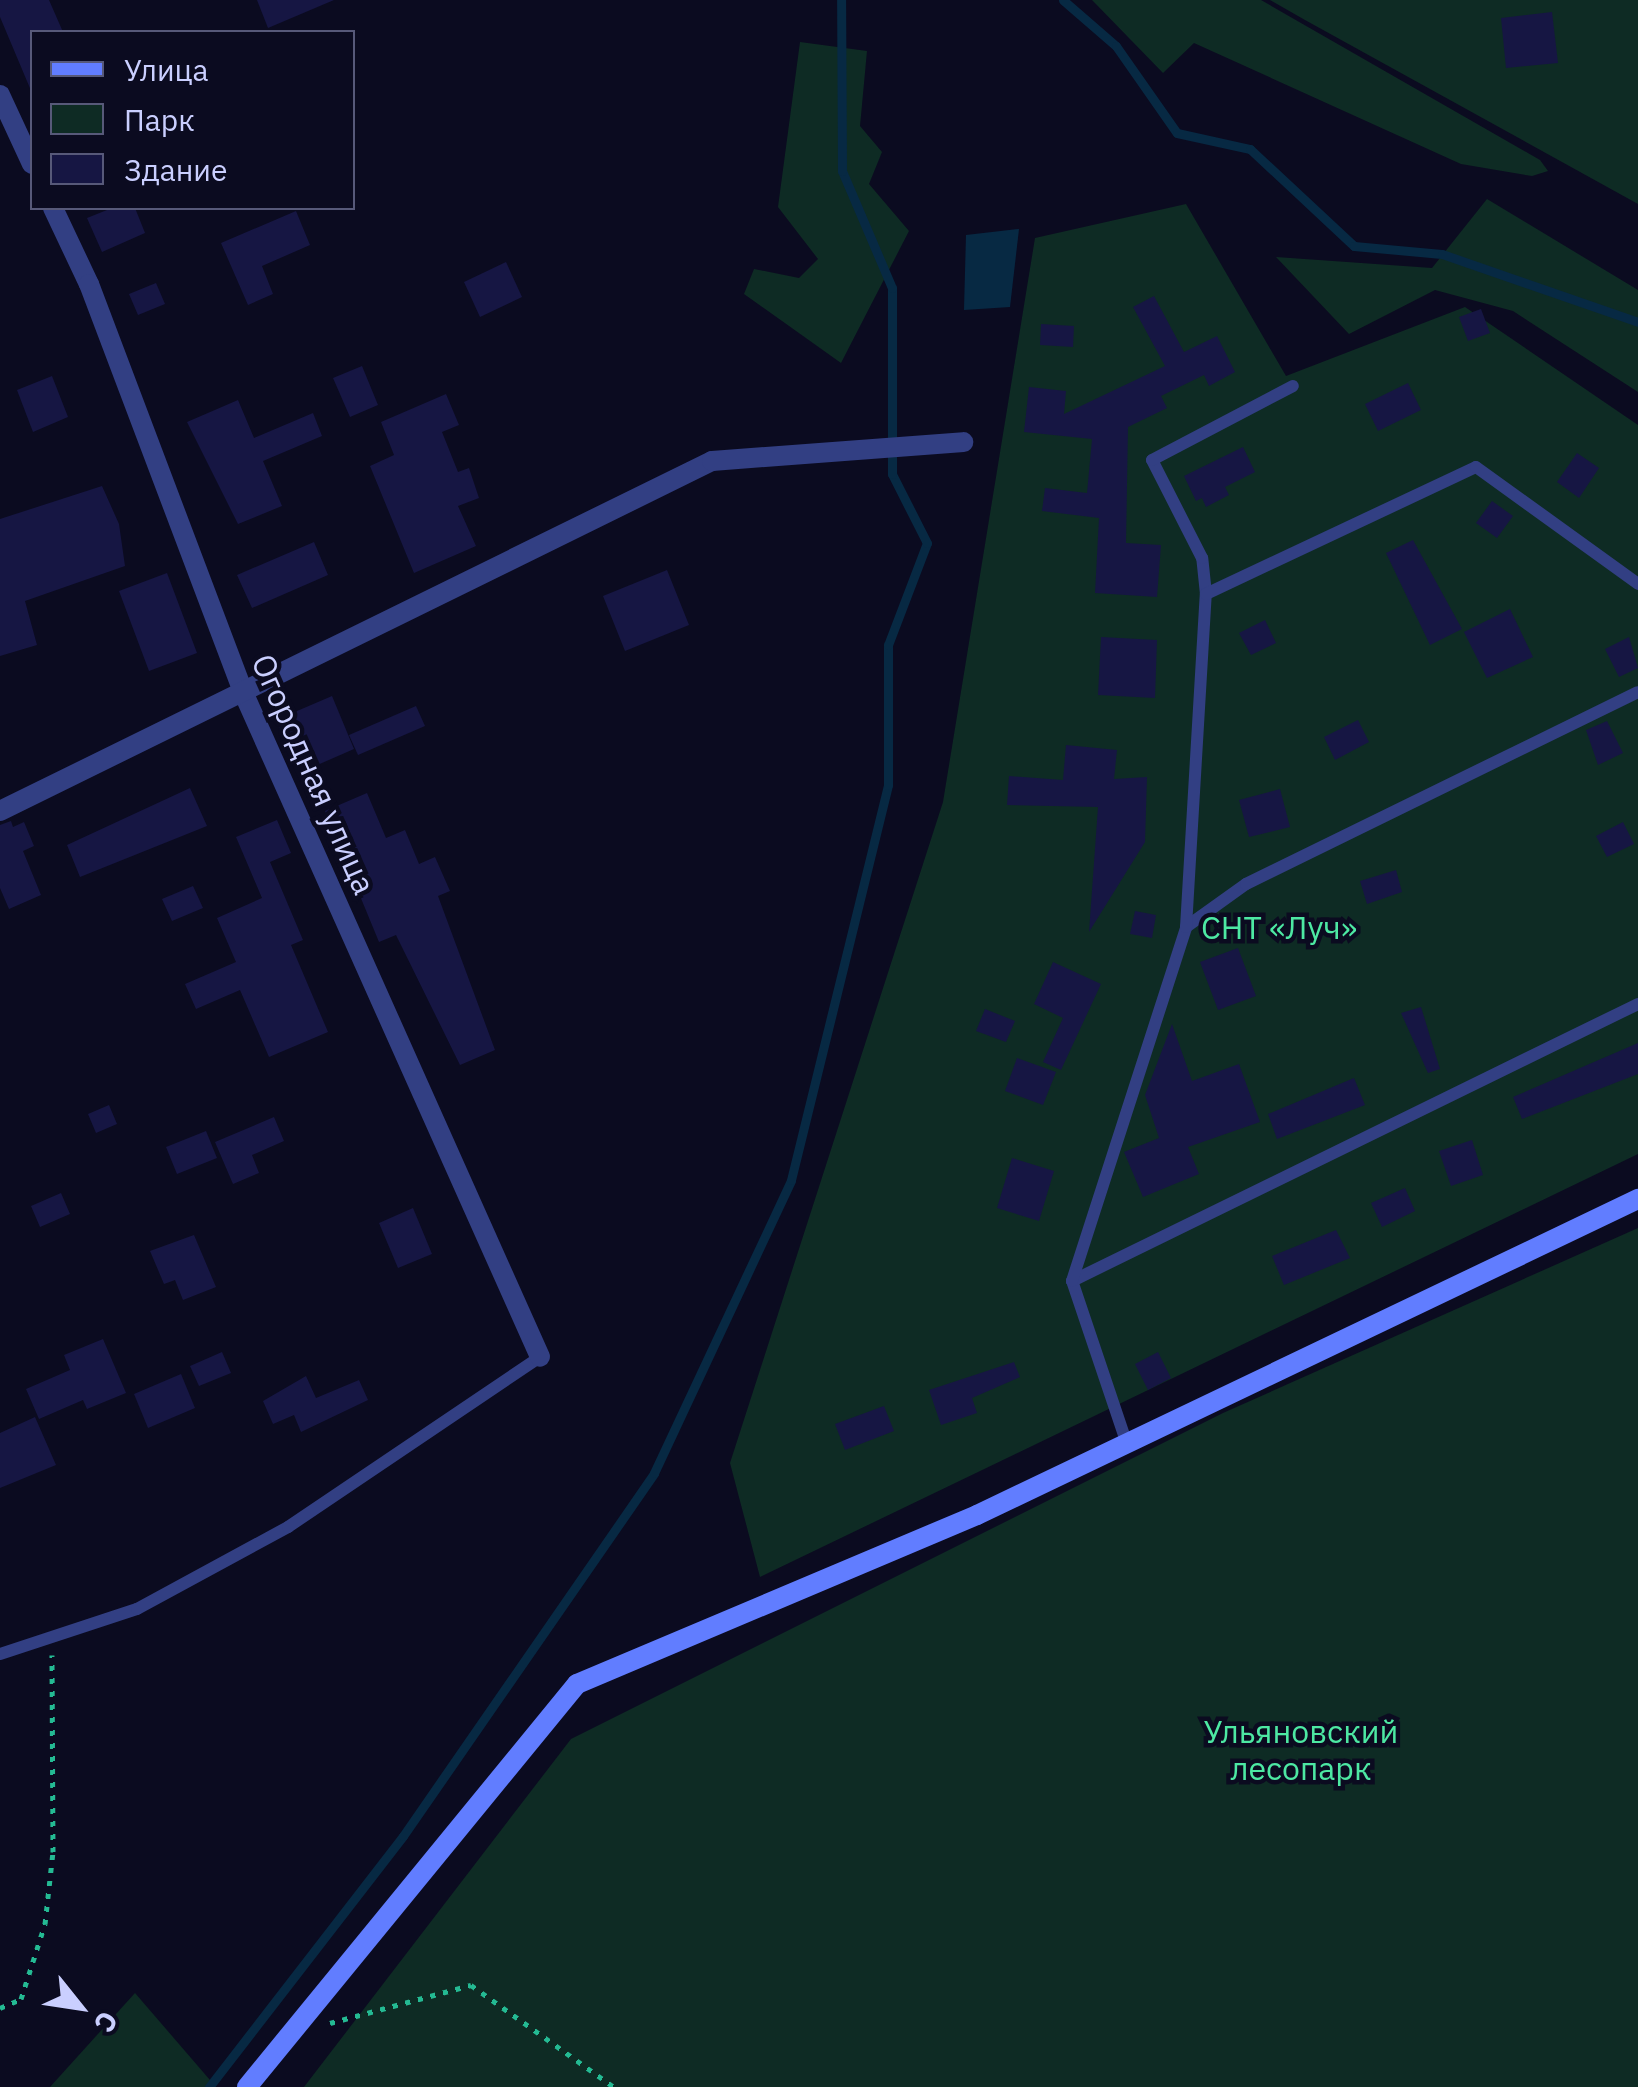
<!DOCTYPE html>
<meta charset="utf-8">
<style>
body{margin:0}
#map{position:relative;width:1638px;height:2087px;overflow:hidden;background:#0b0b20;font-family:"IBM Plex Sans",sans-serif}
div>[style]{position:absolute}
.green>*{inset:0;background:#0e2b24}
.water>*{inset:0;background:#072943}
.stream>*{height:9px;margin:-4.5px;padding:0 4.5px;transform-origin:4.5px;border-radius:4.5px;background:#072943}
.building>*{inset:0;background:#161643}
.path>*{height:5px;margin-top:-2.5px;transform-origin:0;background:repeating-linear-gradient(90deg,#24ba93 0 5px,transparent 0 13px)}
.lane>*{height:12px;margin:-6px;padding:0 6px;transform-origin:6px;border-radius:6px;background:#323f83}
.street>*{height:20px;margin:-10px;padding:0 10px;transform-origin:10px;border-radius:10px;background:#323f83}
.secondary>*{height:20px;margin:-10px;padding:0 10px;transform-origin:10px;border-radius:10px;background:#617dff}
span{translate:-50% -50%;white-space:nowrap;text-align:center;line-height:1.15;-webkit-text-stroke:9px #0b0b20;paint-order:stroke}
.street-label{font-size:32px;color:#cacfff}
.park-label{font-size:32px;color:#4de8a3}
.legend{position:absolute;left:30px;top:30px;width:325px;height:180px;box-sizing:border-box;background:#0b0b20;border:2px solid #575979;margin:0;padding:12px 18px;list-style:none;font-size:30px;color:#cacfff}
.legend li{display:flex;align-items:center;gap:20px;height:50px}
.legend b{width:50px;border:2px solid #575979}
.north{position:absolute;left:30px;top:1957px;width:100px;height:100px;-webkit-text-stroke:8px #0b0b20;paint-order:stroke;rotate:120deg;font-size:28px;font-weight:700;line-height:40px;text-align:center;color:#cacfff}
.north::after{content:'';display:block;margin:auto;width:35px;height:45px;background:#cacfff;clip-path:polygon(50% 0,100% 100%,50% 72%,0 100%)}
</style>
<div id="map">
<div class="green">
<div style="clip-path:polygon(1092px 0,1261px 0,1540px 160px,1548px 171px,1532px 176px,1461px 164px,1194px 43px,1163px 73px)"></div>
<div style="clip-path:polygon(1270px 0,1638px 0,1638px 204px,1305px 20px)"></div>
<div style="clip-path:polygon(800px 42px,867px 51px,860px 126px,882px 152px,869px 184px,909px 231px,841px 363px,744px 294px,754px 269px,799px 278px,818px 259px,778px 207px)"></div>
<div style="clip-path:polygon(1487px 199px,1638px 290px,1638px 392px,1513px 311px,1435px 290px,1349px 334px,1276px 257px,1432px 268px)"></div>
<div style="clip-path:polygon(1186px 204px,1286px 376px,1465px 307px,1638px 425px,1638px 1154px,760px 1577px,730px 1463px,943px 802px,1035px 238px)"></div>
<div style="clip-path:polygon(1638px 1228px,1638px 2087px,304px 2087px,571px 1739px,1223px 1413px)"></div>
<div style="clip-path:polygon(135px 1993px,216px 2087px,50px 2087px)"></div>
</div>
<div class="water">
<div style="clip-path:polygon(1019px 229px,1010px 307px,964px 310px,966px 235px)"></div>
</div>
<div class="stream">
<div style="left:1063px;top:0;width:70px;rotate:41deg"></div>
<div style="left:1116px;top:46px;width:106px;rotate:55deg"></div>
<div style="left:1177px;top:133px;width:75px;rotate:12.4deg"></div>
<div style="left:1250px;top:149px;width:142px;rotate:43deg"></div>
<div style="left:1354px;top:246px;width:88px;rotate:5.2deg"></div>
<div style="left:1442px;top:254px;width:207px;rotate:19.1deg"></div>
<div style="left:209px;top:2087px;width:317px;rotate:-52.3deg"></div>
<div style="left:403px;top:1836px;width:441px;rotate:-55.3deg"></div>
<div style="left:654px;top:1473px;width:323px;rotate:-64.9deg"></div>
<div style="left:791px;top:1180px;width:407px;rotate:-76.2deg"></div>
<div style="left:888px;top:785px;width:140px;rotate:-90deg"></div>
<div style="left:888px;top:645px;width:109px;rotate:-69.1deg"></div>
<div style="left:927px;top:543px;width:77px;rotate:-116.9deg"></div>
<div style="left:892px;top:474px;width:186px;rotate:-90deg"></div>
<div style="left:892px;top:288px;width:127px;rotate:-113.1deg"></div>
<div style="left:842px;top:171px;width:171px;rotate:-90.3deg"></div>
</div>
<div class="building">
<div style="clip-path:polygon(0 0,49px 0,63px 32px,32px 32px,32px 93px,0 17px)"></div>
<div style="clip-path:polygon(257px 0,334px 0,268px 28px)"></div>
<div style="clip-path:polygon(1552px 12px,1558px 63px,1506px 68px,1501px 18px)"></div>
<div style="clip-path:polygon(112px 208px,135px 208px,145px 233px,102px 252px,87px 218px)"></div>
<div style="clip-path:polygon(296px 211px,310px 245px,262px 266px,273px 294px,248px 305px,221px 243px)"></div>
<div style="clip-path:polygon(506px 262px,522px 297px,480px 317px,464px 282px)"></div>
<div style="clip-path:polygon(156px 283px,165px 304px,138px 315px,129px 294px)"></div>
<div style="clip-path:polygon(1154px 296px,1184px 352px,1217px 336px,1235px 372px,1209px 386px,1204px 375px,1161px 396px,1167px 408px,1128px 427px,1126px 543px,1161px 545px,1157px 597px,1095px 593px,1099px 518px,1042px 511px,1045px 488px,1087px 493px,1092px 439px,1024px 432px,1029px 387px,1066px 391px,1064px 414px,1165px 366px,1133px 307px)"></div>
<div style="clip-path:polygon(1481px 309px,1490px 333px,1468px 341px,1459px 317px)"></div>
<div style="clip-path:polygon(1041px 324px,1074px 326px,1073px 347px,1040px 345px)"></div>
<div style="clip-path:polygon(362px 366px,378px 405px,350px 417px,333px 378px)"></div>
<div style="clip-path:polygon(52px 376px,68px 417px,33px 432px,17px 390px)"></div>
<div style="clip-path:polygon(1408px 383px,1421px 410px,1378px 431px,1365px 404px)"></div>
<div style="clip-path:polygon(446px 394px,459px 425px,442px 432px,458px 472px,469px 468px,479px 498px,458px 506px,476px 546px,414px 573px,370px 466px,394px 455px,381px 422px)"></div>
<div style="clip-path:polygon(238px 400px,254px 438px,313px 413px,322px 436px,263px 461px,282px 506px,238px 524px,187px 422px)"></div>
<div style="clip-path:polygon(1243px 447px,1255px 472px,1225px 487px,1229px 495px,1206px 507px,1202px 498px,1196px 501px,1184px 476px)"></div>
<div style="clip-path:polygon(1577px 453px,1599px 468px,1579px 498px,1557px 482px)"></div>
<div style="clip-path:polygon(102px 486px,119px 524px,125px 566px,25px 601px,37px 645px,0 656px,0 519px)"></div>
<div style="clip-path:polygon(1492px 501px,1513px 516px,1497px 538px,1476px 523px)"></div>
<div style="clip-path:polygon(1413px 540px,1462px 629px,1430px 645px,1386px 553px)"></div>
<div style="clip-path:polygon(314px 542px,328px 575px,252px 608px,237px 575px)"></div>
<div style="clip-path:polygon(667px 570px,689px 625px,625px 651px,603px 596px)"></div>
<div style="clip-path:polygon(167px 573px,197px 653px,149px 671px,119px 591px)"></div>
<div style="clip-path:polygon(1510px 609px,1533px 657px,1487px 678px,1464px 632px)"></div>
<div style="clip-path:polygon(1265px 620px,1276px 643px,1251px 655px,1239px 633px)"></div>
<div style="clip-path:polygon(1101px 637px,1157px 640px,1155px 698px,1098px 695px)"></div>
<div style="clip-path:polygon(1629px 637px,1638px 668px,1619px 677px,1605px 649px)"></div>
<div style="clip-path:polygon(332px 696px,354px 749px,299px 773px,276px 720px)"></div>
<div style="clip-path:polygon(416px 706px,425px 726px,358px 755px,349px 735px)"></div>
<div style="clip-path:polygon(1358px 720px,1369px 742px,1335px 760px,1324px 737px)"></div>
<div style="clip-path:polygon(1607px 721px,1623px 753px,1598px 765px,1586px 730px)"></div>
<div style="clip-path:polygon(1066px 745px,1117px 750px,1114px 779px,1147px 777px,1145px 842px,1089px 932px,1098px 807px,1007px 805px,1009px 776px,1063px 780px)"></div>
<div style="clip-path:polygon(190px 788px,207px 826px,80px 877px,67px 845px)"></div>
<div style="clip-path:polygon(1280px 789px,1290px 827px,1249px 837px,1239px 800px)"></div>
<div style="clip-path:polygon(367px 793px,386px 838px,405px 830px,419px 864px,435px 857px,450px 891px,438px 896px,495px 1050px,460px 1065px,396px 935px,379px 942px,325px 811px)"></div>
<div style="clip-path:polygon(277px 820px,291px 853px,270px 862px,303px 940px,291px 945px,328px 1032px,269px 1057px,240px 990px,196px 1009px,185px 984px,236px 962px,217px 918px,262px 898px,236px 837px)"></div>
<div style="clip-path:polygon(11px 821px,13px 827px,24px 822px,34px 846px,23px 851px,41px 895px,9px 909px,0 888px,0 825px)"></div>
<div style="clip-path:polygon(1623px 822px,1634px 844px,1607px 857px,1596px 836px)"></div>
<div style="clip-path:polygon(1396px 870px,1402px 892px,1367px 904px,1360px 881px)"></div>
<div style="clip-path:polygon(193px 886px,203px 908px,172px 921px,162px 899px)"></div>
<div style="clip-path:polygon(1135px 911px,1156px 915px,1152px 938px,1130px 934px)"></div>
<div style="clip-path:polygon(1238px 948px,1256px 996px,1218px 1010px,1200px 962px)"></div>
<div style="clip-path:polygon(1053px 962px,1101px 984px,1061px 1070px,1043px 1062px,1063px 1018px,1034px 1004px)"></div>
<div style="clip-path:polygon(1421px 1007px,1440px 1069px,1428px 1073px,1401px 1013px)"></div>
<div style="clip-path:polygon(985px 1009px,1015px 1021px,1006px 1042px,976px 1031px)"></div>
<div style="clip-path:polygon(1172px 1024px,1192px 1081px,1239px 1064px,1260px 1122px,1188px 1147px,1199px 1174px,1143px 1197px,1124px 1152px,1159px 1138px,1145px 1095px)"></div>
<div style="clip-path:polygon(1638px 1043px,1638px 1074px,1522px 1119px,1513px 1097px)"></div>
<div style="clip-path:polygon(1017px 1058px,1056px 1072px,1043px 1105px,1005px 1091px)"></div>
<div style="clip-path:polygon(1354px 1078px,1365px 1105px,1277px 1139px,1268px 1114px)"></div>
<div style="clip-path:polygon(109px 1105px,117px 1124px,96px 1133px,88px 1114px)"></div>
<div style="clip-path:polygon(274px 1117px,284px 1141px,252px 1155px,259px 1173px,233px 1184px,215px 1142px)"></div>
<div style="clip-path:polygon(206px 1131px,217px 1158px,177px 1174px,166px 1147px)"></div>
<div style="clip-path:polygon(1472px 1140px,1483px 1175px,1451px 1186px,1439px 1151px)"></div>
<div style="clip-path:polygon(1012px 1158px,1054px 1171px,1039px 1221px,997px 1208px)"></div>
<div style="clip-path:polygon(1405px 1188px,1415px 1211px,1382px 1227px,1371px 1203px)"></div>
<div style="clip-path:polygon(61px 1193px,70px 1214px,40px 1227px,31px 1206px)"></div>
<div style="clip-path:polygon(413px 1208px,432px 1254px,398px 1268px,379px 1223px)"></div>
<div style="clip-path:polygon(1336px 1230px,1350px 1258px,1284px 1285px,1272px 1256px)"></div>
<div style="clip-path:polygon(194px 1235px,216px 1287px,183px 1300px,175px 1280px,164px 1284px,150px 1251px)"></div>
<div style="clip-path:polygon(103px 1339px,126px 1393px,87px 1409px,83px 1400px,39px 1419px,26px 1389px,70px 1370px,64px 1355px)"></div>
<div style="clip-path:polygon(222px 1352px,231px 1373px,199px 1386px,190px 1366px)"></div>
<div style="clip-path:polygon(1158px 1352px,1171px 1378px,1148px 1390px,1135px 1364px)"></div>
<div style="clip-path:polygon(1014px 1362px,1020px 1377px,972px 1398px,977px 1413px,941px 1425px,929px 1390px)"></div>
<div style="clip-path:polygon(181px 1374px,195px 1408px,148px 1428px,134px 1394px)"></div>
<div style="clip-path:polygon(306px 1376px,316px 1398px,359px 1380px,368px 1400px,301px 1432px,294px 1415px,273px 1424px,263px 1401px)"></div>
<div style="clip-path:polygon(884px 1406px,894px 1431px,845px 1450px,835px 1424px)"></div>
<div style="clip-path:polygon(35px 1417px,56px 1465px,0 1488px,0 1433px)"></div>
</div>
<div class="path">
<div style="left:0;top:2008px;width:23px;rotate:-23deg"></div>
<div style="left:21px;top:1999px;width:79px;rotate:-72.3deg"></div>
<div style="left:45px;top:1924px;width:72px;rotate:-83.7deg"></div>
<div style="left:53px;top:1852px;width:197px;rotate:-90.3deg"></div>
<div style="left:330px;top:2023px;width:146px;rotate:-15.1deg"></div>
<div style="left:471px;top:1985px;width:176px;rotate:35.5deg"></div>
</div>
<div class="lane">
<div style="left:1206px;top:594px;width:36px;rotate:-96deg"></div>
<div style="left:1202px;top:558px;width:110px;rotate:-117deg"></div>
<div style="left:1152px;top:460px;width:159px;rotate:-27.7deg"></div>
<div style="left:1186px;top:927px;width:74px;rotate:-35.6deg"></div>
<div style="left:1246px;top:884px;width:436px;rotate:-26.1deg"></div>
<div style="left:1072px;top:1281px;width:630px;rotate:-26.08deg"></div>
<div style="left:1127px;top:1444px;width:172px;rotate:-108.6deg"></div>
<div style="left:1072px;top:1281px;width:372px;rotate:-72.1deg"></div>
<div style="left:1186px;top:927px;width:334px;rotate:-86.6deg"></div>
<div style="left:1206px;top:594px;width:298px;rotate:-25.2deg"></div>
<div style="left:1476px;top:467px;width:200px;rotate:35.8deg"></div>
<div style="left:0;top:1654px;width:144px;rotate:-18.2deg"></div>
<div style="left:137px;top:1609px;width:172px;rotate:-28.5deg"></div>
<div style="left:288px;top:1527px;width:304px;rotate:-34deg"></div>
</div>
<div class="street">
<div style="left:0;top:95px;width:76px;rotate:65.1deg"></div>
<div style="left:53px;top:208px;width:84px;rotate:64.7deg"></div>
<div style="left:89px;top:284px;width:436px;rotate:69.3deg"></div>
<div style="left:243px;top:692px;width:728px;rotate:65.93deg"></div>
<div style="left:0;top:811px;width:793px;rotate:-26.18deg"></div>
<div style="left:712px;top:461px;width:252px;rotate:-4.3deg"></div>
</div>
<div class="secondary">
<div style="left:247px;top:2087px;width:521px;rotate:-50.69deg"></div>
<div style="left:577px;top:1684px;width:434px;rotate:-22.9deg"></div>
<div style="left:977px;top:1515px;width:733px;rotate:-25.55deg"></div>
</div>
<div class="street-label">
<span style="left:314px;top:774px;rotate:66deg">Огородная улица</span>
</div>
<div class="park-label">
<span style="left:1279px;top:927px">СНТ «Луч»</span>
<span style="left:1301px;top:1750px">Ульяновский<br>лесопарк</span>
</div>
<ul class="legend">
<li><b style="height:12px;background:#617dff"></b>Улица</li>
<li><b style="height:28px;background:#0e2b24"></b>Парк</li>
<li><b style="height:28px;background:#161643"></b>Здание</li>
</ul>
<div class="north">С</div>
</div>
